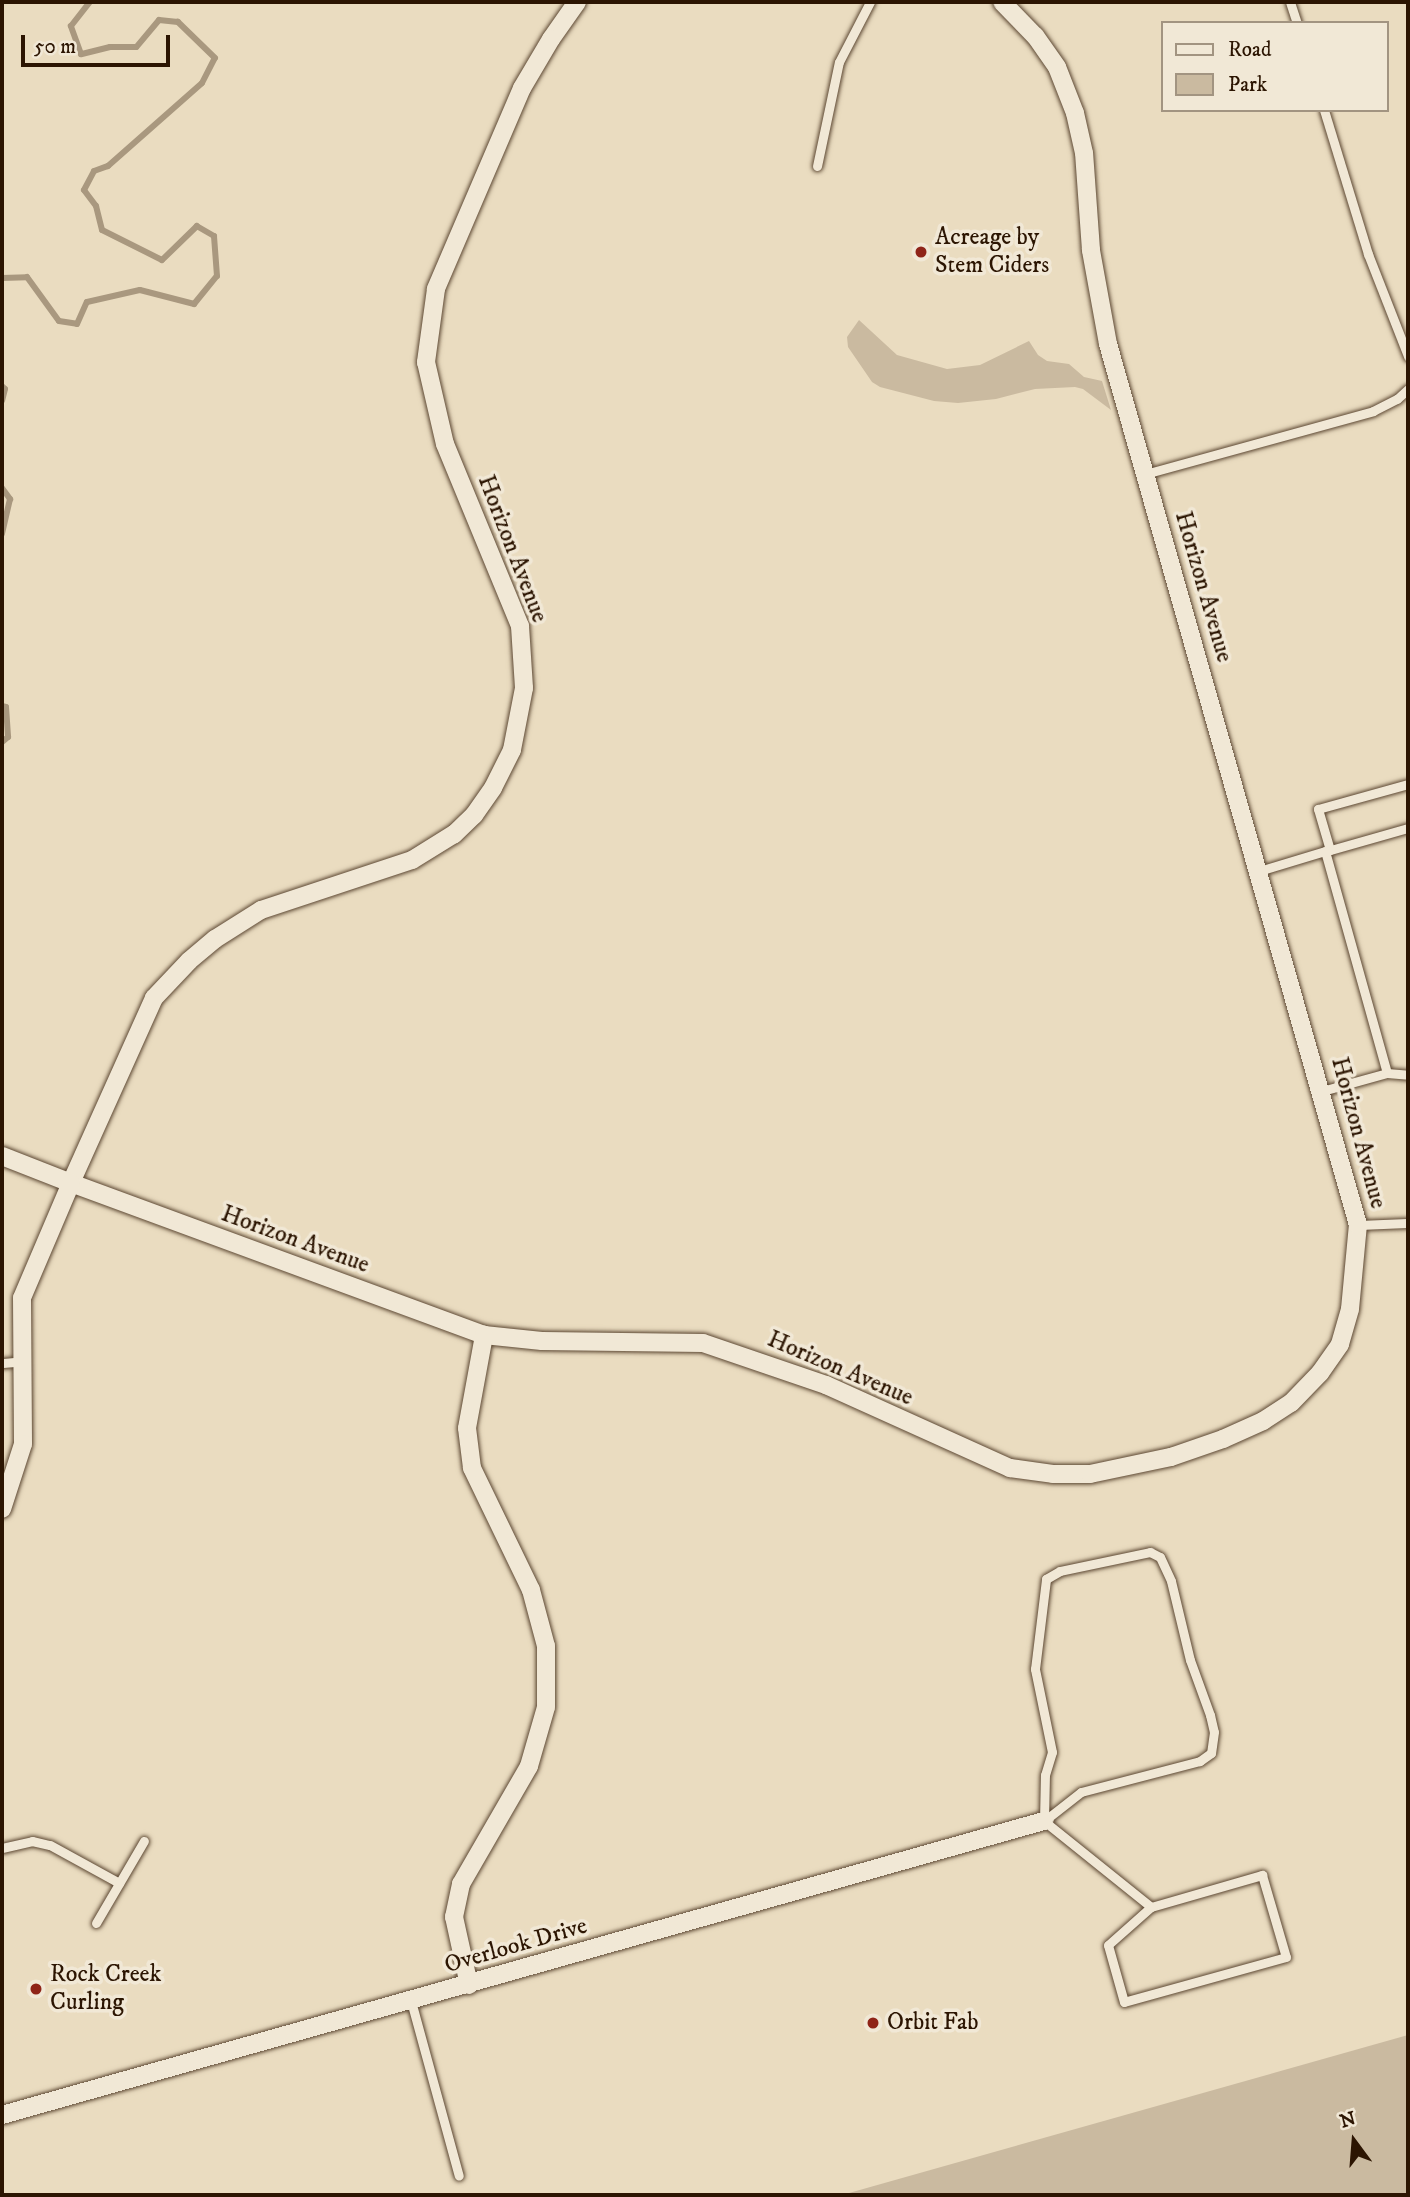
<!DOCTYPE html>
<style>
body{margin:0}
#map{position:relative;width:1410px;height:2197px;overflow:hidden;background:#eadcc0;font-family:"IM FELL DW Pica",serif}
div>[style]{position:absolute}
.green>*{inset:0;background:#cabaa0}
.stream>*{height:6px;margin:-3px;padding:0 3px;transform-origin:3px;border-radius:3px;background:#a9987f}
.roads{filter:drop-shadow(0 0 2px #5c4732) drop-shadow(0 0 2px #5c4732)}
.lane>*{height:9px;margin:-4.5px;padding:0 4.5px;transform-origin:4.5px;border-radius:4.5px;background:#f1e8d6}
.street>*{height:18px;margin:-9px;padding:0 9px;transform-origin:9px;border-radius:9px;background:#f1e8d6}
.dots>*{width:19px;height:19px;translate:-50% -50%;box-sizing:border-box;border:4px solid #f1e8d6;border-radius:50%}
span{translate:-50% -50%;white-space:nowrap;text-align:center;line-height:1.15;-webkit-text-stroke:7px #f1e8d6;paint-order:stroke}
.poi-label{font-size:24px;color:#2c1502}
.left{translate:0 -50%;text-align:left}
.street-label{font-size:24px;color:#2c1502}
.frame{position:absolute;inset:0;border:4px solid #2c1502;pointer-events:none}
.legend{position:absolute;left:1161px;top:21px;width:228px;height:91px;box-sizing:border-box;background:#f1e8d6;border:2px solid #a29481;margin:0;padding:9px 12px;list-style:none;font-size:21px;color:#2c1502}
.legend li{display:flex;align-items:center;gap:14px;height:35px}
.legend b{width:35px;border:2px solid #a29481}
.north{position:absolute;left:1319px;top:2106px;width:70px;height:70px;-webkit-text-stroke:5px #f1e8d6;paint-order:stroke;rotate:344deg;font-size:19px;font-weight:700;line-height:28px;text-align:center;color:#2c1502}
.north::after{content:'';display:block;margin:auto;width:24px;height:32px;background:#2c1502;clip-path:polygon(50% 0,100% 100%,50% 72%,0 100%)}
.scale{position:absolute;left:21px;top:35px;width:149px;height:32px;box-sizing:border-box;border:4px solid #2c1502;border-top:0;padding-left:9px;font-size:21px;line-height:24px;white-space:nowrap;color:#2c1502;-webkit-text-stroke:5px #f1e8d6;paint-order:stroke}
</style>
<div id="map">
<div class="green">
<div style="clip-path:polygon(859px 320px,897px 355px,947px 369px,980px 365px,1029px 341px,1038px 355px,1047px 361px,1069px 364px,1084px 377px,1102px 381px,1111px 410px,1083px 389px,1075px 387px,1035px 389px,996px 399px,958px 403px,934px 401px,880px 387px,872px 382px,848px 347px,847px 337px)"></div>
<div style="clip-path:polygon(1408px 2035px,1408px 2195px,842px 2195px)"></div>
</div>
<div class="stream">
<div style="left:2px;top:278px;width:25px;rotate:-2deg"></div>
<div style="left:27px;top:277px;width:54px;rotate:54deg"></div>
<div style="left:59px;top:321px;width:18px;rotate:9deg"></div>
<div style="left:77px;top:324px;width:24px;rotate:-66deg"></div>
<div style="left:87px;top:302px;width:54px;rotate:-12.8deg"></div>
<div style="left:140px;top:290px;width:56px;rotate:14.5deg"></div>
<div style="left:194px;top:304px;width:36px;rotate:-51deg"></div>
<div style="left:217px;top:276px;width:40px;rotate:-94.3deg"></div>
<div style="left:214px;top:236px;width:20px;rotate:-150deg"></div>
<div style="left:197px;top:226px;width:49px;rotate:135.8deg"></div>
<div style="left:162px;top:260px;width:67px;rotate:-153.4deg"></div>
<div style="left:102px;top:230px;width:25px;rotate:-104deg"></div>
<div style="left:96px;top:206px;width:20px;rotate:-127deg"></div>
<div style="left:84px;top:190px;width:21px;rotate:-62deg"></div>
<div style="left:94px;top:171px;width:15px;rotate:-20deg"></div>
<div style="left:108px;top:166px;width:125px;rotate:-41.4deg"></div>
<div style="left:202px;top:83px;width:28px;rotate:-63deg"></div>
<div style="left:215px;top:58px;width:52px;rotate:-135.8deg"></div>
<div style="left:178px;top:22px;width:19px;rotate:-174deg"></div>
<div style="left:159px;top:20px;width:35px;rotate:130deg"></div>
<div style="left:136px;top:47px;width:26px;rotate:180deg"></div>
<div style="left:110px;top:47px;width:30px;rotate:166deg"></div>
<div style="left:81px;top:54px;width:30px;rotate:-110deg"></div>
<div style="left:71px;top:26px;width:31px;rotate:-52deg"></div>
<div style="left:2px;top:386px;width:4px;rotate:45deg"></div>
<div style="left:5px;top:389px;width:12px;rotate:104deg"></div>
<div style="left:2px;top:488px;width:14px;rotate:54deg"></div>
<div style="left:10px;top:499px;width:36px;rotate:103deg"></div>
<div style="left:2px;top:706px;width:4px;rotate:14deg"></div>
<div style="left:6px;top:707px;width:30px;rotate:86deg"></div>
<div style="left:8px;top:737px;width:8px;rotate:140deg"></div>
</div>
<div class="roads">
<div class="lane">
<div style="left:1290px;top:2px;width:22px;rotate:72deg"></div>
<div style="left:1324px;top:110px;width:151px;rotate:73deg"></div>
<div style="left:1368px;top:254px;width:110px;rotate:68.6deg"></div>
<div style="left:817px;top:166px;width:106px;rotate:-78.1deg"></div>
<div style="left:839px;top:62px;width:68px;rotate:-62.7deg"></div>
<div style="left:1145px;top:474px;width:237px;rotate:-15.4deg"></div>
<div style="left:1373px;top:411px;width:27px;rotate:-27deg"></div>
<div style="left:1397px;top:399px;width:15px;rotate:-42deg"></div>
<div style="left:1330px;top:850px;width:43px;rotate:-106.3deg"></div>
<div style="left:1318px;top:809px;width:93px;rotate:-15.5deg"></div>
<div style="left:1327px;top:851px;width:84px;rotate:-15.9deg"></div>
<div style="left:1259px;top:871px;width:69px;rotate:-16.9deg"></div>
<div style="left:1325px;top:851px;width:230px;rotate:74.4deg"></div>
<div style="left:1387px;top:1073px;width:67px;rotate:164.5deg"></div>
<div style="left:1387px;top:1073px;width:21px;rotate:5deg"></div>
<div style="left:1358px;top:1225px;width:50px;rotate:-2.3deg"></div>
<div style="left:2px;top:1363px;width:22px;rotate:-5deg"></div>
<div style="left:1150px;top:1552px;width:11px;rotate:27deg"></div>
<div style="left:1160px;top:1557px;width:26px;rotate:65deg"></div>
<div style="left:1171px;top:1581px;width:81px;rotate:76.5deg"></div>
<div style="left:1190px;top:1660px;width:59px;rotate:70deg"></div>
<div style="left:1210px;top:1715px;width:17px;rotate:77deg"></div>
<div style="left:1214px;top:1732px;width:21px;rotate:98deg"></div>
<div style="left:1211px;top:1753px;width:14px;rotate:144deg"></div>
<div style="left:1200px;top:1761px;width:123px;rotate:165.4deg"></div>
<div style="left:1081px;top:1792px;width:47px;rotate:141.9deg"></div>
<div style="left:1044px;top:1821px;width:46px;rotate:-88.8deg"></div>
<div style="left:1045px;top:1775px;width:24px;rotate:-73deg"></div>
<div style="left:1052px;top:1752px;width:85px;rotate:-101.6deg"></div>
<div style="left:1035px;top:1669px;width:91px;rotate:-83deg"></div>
<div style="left:1046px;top:1579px;width:16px;rotate:-30deg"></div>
<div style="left:1060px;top:1571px;width:92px;rotate:-11.9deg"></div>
<div style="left:1044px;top:1821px;width:137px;rotate:38.8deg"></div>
<div style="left:1151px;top:1907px;width:116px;rotate:-16.1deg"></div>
<div style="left:1262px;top:1875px;width:85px;rotate:73.7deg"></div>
<div style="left:1286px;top:1957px;width:168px;rotate:164.5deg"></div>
<div style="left:1124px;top:2002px;width:59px;rotate:-105.7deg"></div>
<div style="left:1108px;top:1945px;width:57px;rotate:-41.5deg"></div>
<div style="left:2px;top:1848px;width:31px;rotate:-13deg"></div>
<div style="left:32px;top:1841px;width:18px;rotate:13deg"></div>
<div style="left:50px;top:1845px;width:79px;rotate:28.8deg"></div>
<div style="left:96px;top:1923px;width:95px;rotate:-59.7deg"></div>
<div style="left:411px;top:2001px;width:181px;rotate:74.7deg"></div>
</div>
<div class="street">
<div style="left:577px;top:2px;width:45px;rotate:125.1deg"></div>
<div style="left:551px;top:39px;width:57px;rotate:120.6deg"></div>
<div style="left:522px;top:88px;width:219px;rotate:113.2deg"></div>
<div style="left:436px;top:289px;width:74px;rotate:97.8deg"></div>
<div style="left:426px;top:362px;width:84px;rotate:77deg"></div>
<div style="left:445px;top:444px;width:197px;rotate:67.6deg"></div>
<div style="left:520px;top:626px;width:62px;rotate:86.3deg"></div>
<div style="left:524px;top:688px;width:63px;rotate:101deg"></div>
<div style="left:512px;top:750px;width:42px;rotate:116.6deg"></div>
<div style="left:493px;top:788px;width:33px;rotate:125deg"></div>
<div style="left:474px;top:815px;width:28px;rotate:136deg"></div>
<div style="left:454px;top:834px;width:49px;rotate:148.2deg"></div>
<div style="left:412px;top:860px;width:159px;rotate:161.7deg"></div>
<div style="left:261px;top:910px;width:54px;rotate:147.8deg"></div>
<div style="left:215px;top:939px;width:34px;rotate:140deg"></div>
<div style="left:189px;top:961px;width:51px;rotate:133.4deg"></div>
<div style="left:154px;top:998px;width:203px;rotate:114.2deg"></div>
<div style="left:71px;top:1183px;width:440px;rotate:20.2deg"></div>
<div style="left:484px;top:1335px;width:58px;rotate:5.9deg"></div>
<div style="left:542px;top:1341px;width:161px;rotate:0.7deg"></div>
<div style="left:703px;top:1343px;width:130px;rotate:18.9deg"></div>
<div style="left:826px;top:1385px;width:202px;rotate:24.3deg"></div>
<div style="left:1010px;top:1468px;width:43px;rotate:7.9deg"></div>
<div style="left:1053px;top:1474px;width:37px"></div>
<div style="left:1090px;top:1474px;width:83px;rotate:-11.9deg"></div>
<div style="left:1171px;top:1457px;width:55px;rotate:-19.1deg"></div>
<div style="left:1223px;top:1439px;width:44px;rotate:-24.2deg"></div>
<div style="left:1263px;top:1421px;width:33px;rotate:-33deg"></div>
<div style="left:1291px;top:1403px;width:42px;rotate:-46deg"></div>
<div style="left:1320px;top:1373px;width:35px;rotate:-55deg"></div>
<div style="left:1340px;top:1344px;width:36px;rotate:-74deg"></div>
<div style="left:1350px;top:1309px;width:84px;rotate:-84.6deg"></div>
<div style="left:1358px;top:1225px;width:916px;rotate:-105.84deg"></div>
<div style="left:1108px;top:344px;width:96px;rotate:-100.3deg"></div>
<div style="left:1091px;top:250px;width:97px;rotate:-94.1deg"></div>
<div style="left:1084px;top:153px;width:41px;rotate:-102.7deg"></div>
<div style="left:1075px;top:113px;width:49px;rotate:-111.4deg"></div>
<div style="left:1057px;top:67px;width:38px;rotate:-125deg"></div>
<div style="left:1035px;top:36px;width:47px;rotate:-134.1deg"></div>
<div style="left:2px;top:1156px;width:74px;rotate:21.4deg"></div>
<div style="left:71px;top:1183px;width:125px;rotate:113.1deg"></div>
<div style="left:22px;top:1298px;width:146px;rotate:89.6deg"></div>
<div style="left:23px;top:1444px;width:68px;rotate:107.9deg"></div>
<div style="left:469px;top:1985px;width:70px;rotate:-102.4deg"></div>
<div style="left:454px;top:1917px;width:34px;rotate:-78deg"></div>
<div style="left:461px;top:1884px;width:136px;rotate:-60deg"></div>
<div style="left:529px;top:1766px;width:61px;rotate:-73.9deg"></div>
<div style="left:546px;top:1707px;width:61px;rotate:-90deg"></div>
<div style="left:546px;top:1646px;width:58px;rotate:-105deg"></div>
<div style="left:531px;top:1590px;width:136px;rotate:-115.8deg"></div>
<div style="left:472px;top:1468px;width:40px;rotate:-97.1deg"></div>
<div style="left:467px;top:1428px;width:95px;rotate:-79.6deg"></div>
<div style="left:2px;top:2115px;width:1083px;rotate:-15.76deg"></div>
</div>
</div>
<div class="dots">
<div style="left:921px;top:252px;background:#8f2418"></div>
<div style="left:36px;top:1989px;background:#8f2418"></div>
<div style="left:873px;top:2023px;background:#8f2418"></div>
</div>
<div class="poi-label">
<span class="left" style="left:935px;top:252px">Acreage by<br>Stem Ciders</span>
<span class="left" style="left:50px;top:1989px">Rock Creek<br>Curling</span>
<span class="left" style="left:887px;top:2023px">Orbit Fab</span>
</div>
<div class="street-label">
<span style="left:512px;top:549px;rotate:69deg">Horizon Avenue</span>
<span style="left:1203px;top:587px;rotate:74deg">Horizon Avenue</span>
<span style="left:1358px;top:1133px;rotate:75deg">Horizon Avenue</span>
<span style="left:295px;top:1240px;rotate:20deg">Horizon Avenue</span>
<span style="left:840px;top:1369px;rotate:23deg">Horizon Avenue</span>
<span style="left:516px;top:1946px;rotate:-16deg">Overlook Drive</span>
</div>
<div class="frame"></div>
<ul class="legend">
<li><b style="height:9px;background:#f1e8d6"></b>Road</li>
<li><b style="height:19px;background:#cabaa0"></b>Park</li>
</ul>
<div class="north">N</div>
<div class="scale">50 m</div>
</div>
